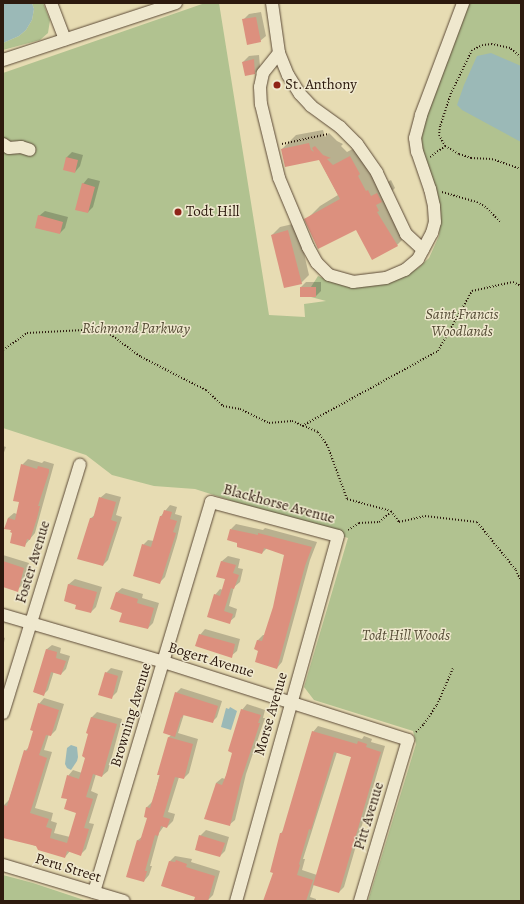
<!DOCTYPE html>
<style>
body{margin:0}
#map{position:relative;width:524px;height:904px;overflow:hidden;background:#e7dcb3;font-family:Alegreya,serif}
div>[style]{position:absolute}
.green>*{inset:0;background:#b1c290}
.water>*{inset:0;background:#9bb9b7}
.shadow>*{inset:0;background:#0003}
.building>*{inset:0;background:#dc907e}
.path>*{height:2px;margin-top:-1px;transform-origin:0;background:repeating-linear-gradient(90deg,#2d1a0e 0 1px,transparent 0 3px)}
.roads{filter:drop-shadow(0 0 1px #5c4a37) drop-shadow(0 0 1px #5c4a37)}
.minor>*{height:12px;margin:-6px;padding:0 6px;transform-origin:6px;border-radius:6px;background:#efe8ce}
.dots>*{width:11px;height:11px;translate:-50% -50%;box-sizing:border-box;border:2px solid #efe8ce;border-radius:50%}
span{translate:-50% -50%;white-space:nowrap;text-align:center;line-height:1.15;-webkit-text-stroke:3px #efe8ce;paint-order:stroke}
.poi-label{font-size:15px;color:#2d1a0e}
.left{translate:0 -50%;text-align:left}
.park-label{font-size:15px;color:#554c35;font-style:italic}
.street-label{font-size:15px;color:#2d1a0e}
.frame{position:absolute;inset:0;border:4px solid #2d1a0e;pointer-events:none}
</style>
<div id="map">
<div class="green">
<div style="clip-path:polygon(32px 3px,43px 3px,50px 20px,48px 33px,40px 40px,3px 50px,3px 43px,19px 36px,26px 30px,32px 20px,34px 9px)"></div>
<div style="clip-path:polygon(205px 3px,219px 3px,269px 315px,305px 317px,304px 304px,326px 301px,311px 297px,316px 297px,316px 287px,311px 287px,318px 276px,332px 282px,358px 286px,371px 286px,403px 277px,418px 268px,429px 258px,439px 236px,441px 213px,419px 139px,422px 124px,468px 3px,521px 3px,521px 901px,368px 901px,416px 744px,413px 731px,314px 700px,304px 687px,348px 538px,195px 489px,154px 486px,112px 475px,86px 455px,3px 428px,3px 73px)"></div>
<div style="clip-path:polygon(3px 875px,33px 883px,87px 901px,3px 901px)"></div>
</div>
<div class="water">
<div style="clip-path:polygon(3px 3px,32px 3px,34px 9px,32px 20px,26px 30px,19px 36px,3px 43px)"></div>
<div style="clip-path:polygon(491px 53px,521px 66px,521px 142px,462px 110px,457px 105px,464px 85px,477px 56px)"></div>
<div style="clip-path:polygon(230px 707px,237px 711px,231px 730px,221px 727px,226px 708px,229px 709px)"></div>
<div style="clip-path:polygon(71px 745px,77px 747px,78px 757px,77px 761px,71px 770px,67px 768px,65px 764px,67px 748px)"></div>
</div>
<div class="shadow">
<div style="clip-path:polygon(261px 12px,266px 36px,260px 41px,244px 19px,249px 14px)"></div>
<div style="clip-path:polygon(259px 55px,260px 67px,255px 73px,243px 62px,249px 56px)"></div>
<div style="clip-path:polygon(323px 130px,325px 137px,329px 133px,337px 141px,343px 144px,341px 146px,347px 152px,364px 143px,386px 183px,391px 180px,395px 188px,391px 192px,411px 231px,397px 245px,357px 229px,306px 220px,320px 206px,338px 195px,319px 159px,282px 149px,296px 135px)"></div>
<div style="clip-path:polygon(72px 152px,83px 155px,80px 166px,75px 172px,66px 158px)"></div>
<div style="clip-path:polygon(88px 178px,100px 181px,93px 207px,88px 212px,83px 184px)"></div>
<div style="clip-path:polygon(45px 211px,68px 217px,65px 228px,60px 233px,39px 216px)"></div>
<div style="clip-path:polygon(297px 223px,309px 275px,301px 283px,272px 235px,280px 227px)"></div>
<div style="clip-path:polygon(306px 282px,321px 282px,321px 291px,316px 296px,301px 287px)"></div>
<div style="clip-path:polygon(3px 446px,6px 447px,3px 455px)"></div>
<div style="clip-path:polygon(28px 459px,42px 463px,44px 461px,54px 464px,35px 533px,24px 546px,12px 530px,6px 528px,8px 518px,14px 513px,17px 514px,20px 502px,22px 465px)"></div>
<div style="clip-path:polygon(106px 493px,121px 497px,116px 515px,122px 517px,108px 560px,103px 565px,91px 518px,96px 514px,100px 498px)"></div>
<div style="clip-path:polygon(170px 505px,177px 507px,175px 514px,182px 516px,177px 538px,165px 577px,159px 583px,143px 545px,148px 540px,154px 541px,161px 516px)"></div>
<div style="clip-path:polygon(236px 524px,263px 530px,265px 528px,317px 542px,310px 560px,282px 662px,277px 668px,260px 650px,255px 649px,258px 640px,263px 635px,265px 635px,274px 607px,285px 554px,267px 548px,262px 553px,239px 542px,231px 529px)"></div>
<div style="clip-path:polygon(3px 555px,29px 563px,22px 585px,17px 590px,3px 586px)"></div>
<div style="clip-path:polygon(228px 556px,240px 559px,238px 568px,243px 569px,240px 582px,234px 587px,229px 606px,237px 609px,235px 617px,229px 622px,215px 595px,220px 589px,223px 590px,226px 579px,218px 576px,222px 561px)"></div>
<div style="clip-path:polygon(75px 579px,102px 587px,96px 607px,91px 612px,78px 604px,65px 601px,69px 584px)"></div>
<div style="clip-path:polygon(122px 588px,143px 594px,142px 598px,159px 603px,153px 623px,148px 628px,123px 612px,116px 593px)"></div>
<div style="clip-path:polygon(205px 629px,240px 639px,237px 651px,231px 656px,200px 635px)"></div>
<div style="clip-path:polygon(3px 637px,5px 638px,3px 647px)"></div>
<div style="clip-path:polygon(52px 645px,61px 648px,60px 653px,70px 656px,66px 669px,61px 674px,54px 671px,48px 690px,43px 695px,34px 692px,47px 649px)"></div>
<div style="clip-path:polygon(111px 668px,123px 671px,117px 692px,111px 698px,106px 673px)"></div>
<div style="clip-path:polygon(181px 688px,222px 701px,217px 717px,212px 722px,184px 714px,178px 733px,198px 739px,189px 773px,184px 778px,179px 777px,168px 812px,175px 814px,173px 821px,167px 827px,164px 826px,159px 833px,150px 866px,152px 866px,149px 875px,144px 881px,127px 876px,138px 840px,143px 836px,148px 817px,145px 816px,147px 807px,153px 801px,169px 737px,171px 735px,176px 693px)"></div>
<div style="clip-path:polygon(44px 698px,64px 704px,56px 730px,51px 735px,49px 734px,44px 750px,52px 752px,35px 808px,53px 813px,51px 821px,57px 823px,54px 833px,70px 837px,78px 812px,68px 799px,68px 776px,73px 770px,82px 773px,87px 758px,89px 733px,87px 733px,92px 717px,97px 712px,122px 719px,108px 771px,102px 776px,96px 774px,91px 791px,98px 794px,89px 823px,94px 824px,86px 849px,81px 854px,70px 851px,65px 857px,17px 839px,3px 837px,3px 806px,9px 800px,25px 751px,30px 746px,35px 730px,39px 704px)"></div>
<div style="clip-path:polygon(247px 704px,265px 710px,263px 718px,265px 718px,246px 774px,235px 820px,229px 825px,216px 783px,222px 778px,225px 779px,234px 752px,242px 710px)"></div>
<div style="clip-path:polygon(evenodd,318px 726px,362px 739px,364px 736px,372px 739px,371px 742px,385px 746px,344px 887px,339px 892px,314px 884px,310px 897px,316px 899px,316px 901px,265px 901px,274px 873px,281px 833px,284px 830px,313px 732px,318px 726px,337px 752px,352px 757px,317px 875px,302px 870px,305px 859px,303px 859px,337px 752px)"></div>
<div style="clip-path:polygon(206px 830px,229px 837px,225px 851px,220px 856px,200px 836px)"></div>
<div style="clip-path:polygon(175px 856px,192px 859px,191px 862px,220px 871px,213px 895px,208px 900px,163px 886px,170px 861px)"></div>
</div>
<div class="building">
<div style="clip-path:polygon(256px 17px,261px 42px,247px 45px,242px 19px)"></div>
<div style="clip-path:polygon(254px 59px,255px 74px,245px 76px,242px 62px)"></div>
<div style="clip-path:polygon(309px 143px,311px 150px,314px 152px,312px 148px,315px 146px,323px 155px,331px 158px,327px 159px,333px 165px,350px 156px,360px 174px,358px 176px,366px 191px,368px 190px,371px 196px,377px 193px,382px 202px,376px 205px,379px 211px,377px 212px,398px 246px,372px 260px,356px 230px,318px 249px,304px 219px,340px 199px,319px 160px,285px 167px,281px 149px)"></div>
<div style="clip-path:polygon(66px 157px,78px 160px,75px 173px,63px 170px)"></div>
<div style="clip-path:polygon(82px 183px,95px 187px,88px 213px,75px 210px)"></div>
<div style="clip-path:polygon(38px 215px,63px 222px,60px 234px,35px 228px)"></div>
<div style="clip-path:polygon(288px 230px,302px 284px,284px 288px,271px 235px)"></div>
<div style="clip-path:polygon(300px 287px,316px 287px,316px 297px,300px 297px)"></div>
<div style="clip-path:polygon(21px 464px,37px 469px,38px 466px,49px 469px,49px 472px,38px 506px,40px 506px,37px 518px,30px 540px,27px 539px,25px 547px,10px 543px,12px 533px,10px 532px,11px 530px,4px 529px,8px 518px,15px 520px,19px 502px,13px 501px)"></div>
<div style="clip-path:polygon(99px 497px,116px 502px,111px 520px,117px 522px,103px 566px,77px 559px,90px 518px,93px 518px,94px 515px)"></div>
<div style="clip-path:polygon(164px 510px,172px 512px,170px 519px,177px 521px,173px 532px,176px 533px,160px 584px,133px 576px,142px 544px,151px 547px,160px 516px,162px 516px)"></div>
<div style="clip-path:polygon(230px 529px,258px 535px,258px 533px,312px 547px,305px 566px,277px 669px,255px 662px,258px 651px,254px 649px,257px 640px,262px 641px,273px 607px,284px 555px,264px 548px,262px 554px,237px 547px,237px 543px,227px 540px)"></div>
<div style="clip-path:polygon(3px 561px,24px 568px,18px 592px,3px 587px)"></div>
<div style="clip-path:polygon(221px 561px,236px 565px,233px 573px,239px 575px,234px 589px,231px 588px,224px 611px,233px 614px,230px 624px,207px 617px,214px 594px,220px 596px,225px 579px,216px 577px)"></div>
<div style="clip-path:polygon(68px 584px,97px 592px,91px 613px,75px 609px,76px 605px,64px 601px)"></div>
<div style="clip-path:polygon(116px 592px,138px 599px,137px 603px,154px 608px,148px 629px,119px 622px,122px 613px,110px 609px)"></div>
<div style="clip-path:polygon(199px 634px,235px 644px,232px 658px,195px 646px)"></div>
<div style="clip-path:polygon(46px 649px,57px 652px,56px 658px,66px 661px,61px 675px,51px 672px,44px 696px,33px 692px)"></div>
<div style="clip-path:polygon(105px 672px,118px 676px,112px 699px,98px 695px)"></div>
<div style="clip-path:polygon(175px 692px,218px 706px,213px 723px,183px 715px,182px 718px,181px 717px,175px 737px,163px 733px)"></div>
<div style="clip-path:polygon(38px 703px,59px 710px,51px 736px,46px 735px,39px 755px,47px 758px,30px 813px,49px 819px,46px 827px,52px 829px,50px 838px,67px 843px,76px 813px,64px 809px,67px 799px,61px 798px,67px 775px,79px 779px,85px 758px,82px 756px,88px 734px,86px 733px,91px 717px,117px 724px,102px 777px,93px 774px,86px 797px,93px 799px,84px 828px,89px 829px,81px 856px,67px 851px,65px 858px,38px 850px,36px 846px,3px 838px,3px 805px,7px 806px,24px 750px,27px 751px,33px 731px,30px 730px)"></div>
<div style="clip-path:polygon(241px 709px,261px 715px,258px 723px,260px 723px,241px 780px,230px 826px,204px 819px,216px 783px,222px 785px,226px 775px,232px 753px,228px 751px)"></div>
<div style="clip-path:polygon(312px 731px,357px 744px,358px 741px,367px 744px,366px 747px,381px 752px,376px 767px,339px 893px,313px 885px,351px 757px,334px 752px,311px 830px,309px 829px,299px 864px,300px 865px,297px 875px,313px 880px,306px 901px,263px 901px,273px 873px,270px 872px,280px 833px,282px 833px)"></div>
<div style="clip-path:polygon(168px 737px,193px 744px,184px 779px,175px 777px,163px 817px,170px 819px,167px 828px,161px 826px,158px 836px,155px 835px,145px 871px,147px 871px,144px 882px,126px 877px,137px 840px,140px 841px,147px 818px,144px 817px,146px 807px,150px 808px,160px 775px,157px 775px)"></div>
<div style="clip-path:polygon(199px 835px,225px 843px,220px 857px,195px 850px)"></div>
<div style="clip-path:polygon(176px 860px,187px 864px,186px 867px,215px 876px,208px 901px,194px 900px,195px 897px,161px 886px,169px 861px,175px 862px)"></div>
</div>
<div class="path">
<div style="left:521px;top:57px;width:14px;rotate:-141deg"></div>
<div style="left:510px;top:48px;width:18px;rotate:-167deg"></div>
<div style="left:492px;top:44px;width:9px;rotate:174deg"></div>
<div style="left:483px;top:45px;width:12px;rotate:156deg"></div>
<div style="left:472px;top:50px;width:48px;rotate:116deg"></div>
<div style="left:451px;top:93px;width:35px;rotate:108deg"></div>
<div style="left:440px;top:126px;width:9px;rotate:96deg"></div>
<div style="left:439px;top:135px;width:13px;rotate:61deg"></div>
<div style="left:445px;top:146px;width:16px;rotate:30deg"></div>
<div style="left:459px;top:154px;width:13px;rotate:18deg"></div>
<div style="left:471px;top:158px;width:21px;rotate:3deg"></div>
<div style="left:492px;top:159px;width:31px;rotate:19deg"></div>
<div style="left:282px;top:144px;width:47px;rotate:-12.3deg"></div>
<div style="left:430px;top:157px;width:19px;rotate:-36deg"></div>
<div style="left:442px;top:192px;width:36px;rotate:16deg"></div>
<div style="left:477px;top:202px;width:12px;rotate:31deg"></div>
<div style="left:487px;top:208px;width:19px;rotate:47deg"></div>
<div style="left:3px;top:350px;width:29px;rotate:-35deg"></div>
<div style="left:27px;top:333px;width:76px;rotate:-3deg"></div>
<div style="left:103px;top:329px;width:47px;rotate:36.4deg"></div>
<div style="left:141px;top:357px;width:73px;rotate:26.9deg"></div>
<div style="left:206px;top:390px;width:23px;rotate:43deg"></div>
<div style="left:223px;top:406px;width:17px;rotate:10deg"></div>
<div style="left:240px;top:409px;width:32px;rotate:26deg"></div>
<div style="left:269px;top:423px;width:23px;rotate:-5deg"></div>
<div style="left:292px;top:421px;width:28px;rotate:23deg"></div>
<div style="left:318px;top:432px;width:18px;rotate:56deg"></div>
<div style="left:328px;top:447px;width:55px;rotate:69.9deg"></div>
<div style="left:347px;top:499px;width:46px;rotate:15.3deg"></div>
<div style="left:391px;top:511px;width:14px;rotate:54deg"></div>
<div style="left:399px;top:522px;width:27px;rotate:-13deg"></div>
<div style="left:425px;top:516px;width:52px;rotate:6.6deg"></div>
<div style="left:477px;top:522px;width:62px;rotate:50.9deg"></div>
<div style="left:516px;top:570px;width:13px;rotate:67deg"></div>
<div style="left:302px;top:426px;width:155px;rotate:-28.9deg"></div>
<div style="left:438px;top:351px;width:69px;rotate:-60.5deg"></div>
<div style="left:472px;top:291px;width:42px;rotate:-12.4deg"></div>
<div style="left:513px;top:282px;width:9px;rotate:27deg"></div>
<div style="left:348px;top:530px;width:13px;rotate:-32deg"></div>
<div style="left:359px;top:523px;width:20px;rotate:-3deg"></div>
<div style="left:379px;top:522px;width:16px;rotate:-40deg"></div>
<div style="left:521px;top:618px;width:16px;rotate:90deg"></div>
<div style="left:416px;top:732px;width:11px;rotate:-45deg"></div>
<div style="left:424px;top:724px;width:23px;rotate:-56deg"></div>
<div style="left:437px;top:705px;width:40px;rotate:-66.6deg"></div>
</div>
<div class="roads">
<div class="minor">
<div style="left:51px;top:3px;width:39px;rotate:69deg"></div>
<div style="left:272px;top:3px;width:50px;rotate:82deg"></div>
<div style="left:279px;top:53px;width:24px;rotate:68deg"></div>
<div style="left:288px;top:75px;width:22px;rotate:58deg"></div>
<div style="left:300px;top:94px;width:16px;rotate:47deg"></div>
<div style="left:311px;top:106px;width:36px;rotate:36deg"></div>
<div style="left:340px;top:127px;width:24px;rotate:45deg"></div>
<div style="left:357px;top:144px;width:35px;rotate:55deg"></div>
<div style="left:377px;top:173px;width:68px;rotate:64.6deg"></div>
<div style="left:406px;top:234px;width:23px;rotate:43deg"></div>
<div style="left:279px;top:53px;width:26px;rotate:129deg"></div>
<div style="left:263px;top:73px;width:14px;rotate:102deg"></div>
<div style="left:260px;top:87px;width:17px;rotate:87deg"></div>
<div style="left:261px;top:104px;width:76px;rotate:76.3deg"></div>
<div style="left:279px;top:178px;width:75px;rotate:67.2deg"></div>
<div style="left:308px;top:247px;width:18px;rotate:61deg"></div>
<div style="left:317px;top:263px;width:17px;rotate:45deg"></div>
<div style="left:329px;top:275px;width:25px;rotate:16deg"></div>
<div style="left:353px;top:282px;width:33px;rotate:-7deg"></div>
<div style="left:386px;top:278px;width:21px;rotate:-23deg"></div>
<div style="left:405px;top:270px;width:17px;rotate:-40deg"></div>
<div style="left:418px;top:259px;width:30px;rotate:-62deg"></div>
<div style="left:432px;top:233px;width:11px;rotate:-75deg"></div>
<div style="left:435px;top:222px;width:16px;rotate:-94deg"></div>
<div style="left:434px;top:206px;width:17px;rotate:-103deg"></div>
<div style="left:430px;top:189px;width:39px;rotate:-109deg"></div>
<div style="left:417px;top:152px;width:14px;rotate:-98deg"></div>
<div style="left:415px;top:138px;width:24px;rotate:-75deg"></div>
<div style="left:421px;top:115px;width:120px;rotate:-69.4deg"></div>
<div style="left:3px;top:60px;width:182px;rotate:-18.2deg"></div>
<div style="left:3px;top:144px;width:7px;rotate:34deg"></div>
<div style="left:9px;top:148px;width:12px;rotate:-5deg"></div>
<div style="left:21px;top:147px;width:9px;rotate:18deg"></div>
<div style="left:3px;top:615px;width:168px;rotate:16.3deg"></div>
<div style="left:164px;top:662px;width:256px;rotate:17.7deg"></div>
<div style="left:408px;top:740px;width:168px;rotate:106.6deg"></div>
<div style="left:3px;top:713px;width:260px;rotate:-72.8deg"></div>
<div style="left:3px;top:865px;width:126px;rotate:16.6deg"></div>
<div style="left:94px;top:892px;width:407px;rotate:-73.3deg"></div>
<div style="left:211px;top:502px;width:131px;rotate:15deg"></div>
<div style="left:338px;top:536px;width:379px;rotate:105.6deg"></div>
</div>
</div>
<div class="dots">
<div style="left:277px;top:85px;background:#8f2418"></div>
<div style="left:178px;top:212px;background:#8f2418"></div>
</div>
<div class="poi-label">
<span class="left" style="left:285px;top:85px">St. Anthony</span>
<span class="left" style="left:186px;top:212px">Todt Hill</span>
</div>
<div class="park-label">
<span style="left:462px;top:323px">Saint Francis<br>Woodlands</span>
<span style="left:136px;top:329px">Richmond Parkway</span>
<span style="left:406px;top:636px">Todt Hill Woods</span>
</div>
<div class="street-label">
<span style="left:279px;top:504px;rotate:15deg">Blackhorse Avenue</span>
<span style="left:33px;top:562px;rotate:-73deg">Foster Avenue</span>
<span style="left:211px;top:660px;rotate:17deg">Bogert Avenue</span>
<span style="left:271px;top:714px;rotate:-74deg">Morse Avenue</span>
<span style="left:131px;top:715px;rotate:-73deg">Browning Avenue</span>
<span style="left:369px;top:816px;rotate:-73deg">Pitt Avenue</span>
<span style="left:68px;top:868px;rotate:17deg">Peru Street</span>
</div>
<div class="frame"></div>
</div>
